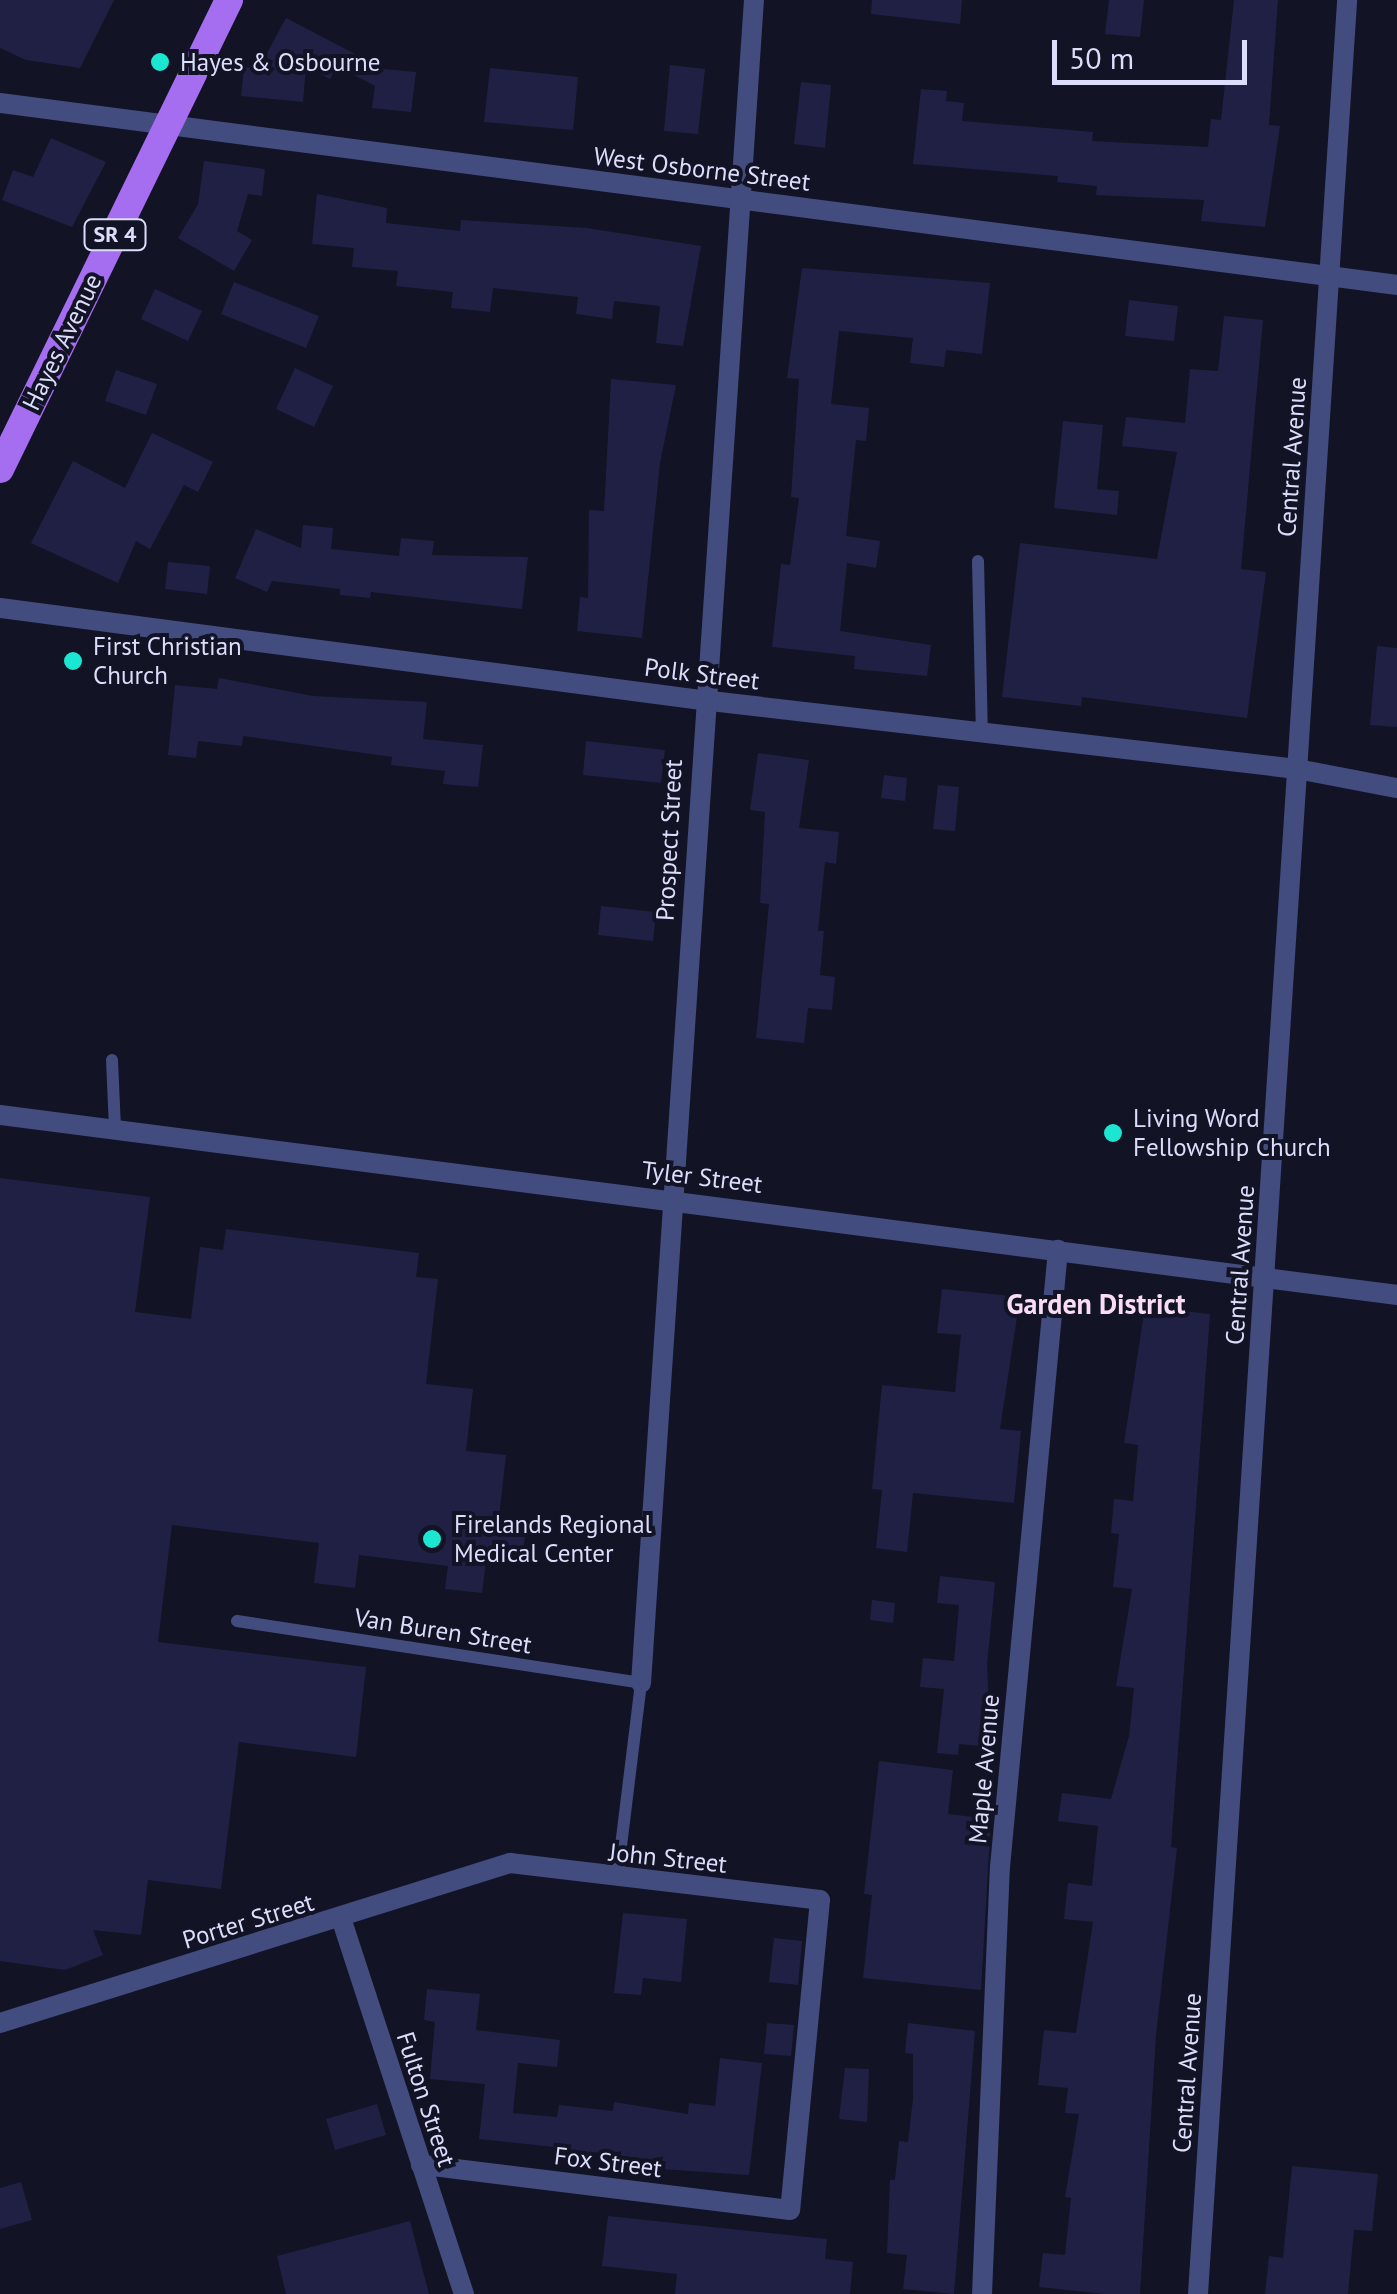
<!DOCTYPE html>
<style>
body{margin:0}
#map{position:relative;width:1397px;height:2294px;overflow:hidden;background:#121325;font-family:"PT Sans",sans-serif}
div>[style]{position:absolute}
.building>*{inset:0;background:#202044}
.service>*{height:12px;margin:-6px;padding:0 6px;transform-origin:6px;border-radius:6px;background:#424c7f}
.minor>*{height:20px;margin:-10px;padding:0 10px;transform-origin:10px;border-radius:10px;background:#424c7f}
.tertiary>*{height:20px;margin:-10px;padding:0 10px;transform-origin:10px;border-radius:10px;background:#424c7f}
.primary>*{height:28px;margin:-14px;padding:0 14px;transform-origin:14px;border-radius:14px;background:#a56def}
.dots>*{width:28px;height:28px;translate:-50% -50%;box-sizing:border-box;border:5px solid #121325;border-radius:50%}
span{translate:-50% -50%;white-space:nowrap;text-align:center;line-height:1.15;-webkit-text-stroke:8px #121325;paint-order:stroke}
.shield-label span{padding:2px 8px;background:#121325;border:2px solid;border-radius:8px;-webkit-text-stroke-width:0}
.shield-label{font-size:22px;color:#dbddfb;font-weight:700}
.poi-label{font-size:25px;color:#dbddfb}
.left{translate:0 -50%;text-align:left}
.street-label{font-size:25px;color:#dbddfb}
.neighbourhood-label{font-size:28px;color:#fbdcf6;font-weight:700}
.scale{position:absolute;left:1052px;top:40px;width:195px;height:45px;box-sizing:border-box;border:5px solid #dbddfb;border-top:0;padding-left:12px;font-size:30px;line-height:35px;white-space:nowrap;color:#dbddfb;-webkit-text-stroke:8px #121325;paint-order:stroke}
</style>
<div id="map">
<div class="building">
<div style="clip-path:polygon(0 0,114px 0,80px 68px,26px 60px,0 48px)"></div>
<div style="clip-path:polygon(872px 0,962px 0,960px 24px,871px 14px)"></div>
<div style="clip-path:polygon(1109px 0,1144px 0,1140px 37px,1105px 34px)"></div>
<div style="clip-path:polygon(1234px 0,1278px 0,1269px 125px,1280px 126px,1265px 227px,1201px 221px,1204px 200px,1096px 195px,1097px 186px,1057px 182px,1058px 176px,913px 164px,921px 89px,947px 91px,946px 101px,964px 103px,962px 121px,1093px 132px,1092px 141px,1208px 147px,1211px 119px,1221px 120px)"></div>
<div style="clip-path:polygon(286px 18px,357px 55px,352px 66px,416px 72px,411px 112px,372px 108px,375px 86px,337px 66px,330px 79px,306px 66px,303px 102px,241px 96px,244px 67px,259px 68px)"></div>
<div style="clip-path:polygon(670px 65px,705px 69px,698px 134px,664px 131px)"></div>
<div style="clip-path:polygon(490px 68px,578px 77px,573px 130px,484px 122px)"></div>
<div style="clip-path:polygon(801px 82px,831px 85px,825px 148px,794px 144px)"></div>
<div style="clip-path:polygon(51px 138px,106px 162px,72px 227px,2px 200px,13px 170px,33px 177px)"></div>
<div style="clip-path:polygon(204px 161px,265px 169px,262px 196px,248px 194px,237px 231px,252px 240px,234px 271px,178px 238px,198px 204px)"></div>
<div style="clip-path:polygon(317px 194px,387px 208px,386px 223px,460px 231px,461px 220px,587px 228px,701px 246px,683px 346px,656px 343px,660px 306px,614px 301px,612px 319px,576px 314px,578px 297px,493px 288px,490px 312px,451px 308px,453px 292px,396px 286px,398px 271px,352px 267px,354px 248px,312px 244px)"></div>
<div style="clip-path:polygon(802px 268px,990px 283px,982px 354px,946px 350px,944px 367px,910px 363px,913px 338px,839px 331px,831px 404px,869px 408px,866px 441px,856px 440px,846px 536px,880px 541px,876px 568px,847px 563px,840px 631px,931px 645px,927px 676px,854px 669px,855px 656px,772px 647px,781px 564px,790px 565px,799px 498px,791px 497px,799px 379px,787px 378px)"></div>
<div style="clip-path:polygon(234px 282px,319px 316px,306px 348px,221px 314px)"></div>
<div style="clip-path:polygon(155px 289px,202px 311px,188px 341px,141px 319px)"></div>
<div style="clip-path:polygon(1129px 300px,1178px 306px,1174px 341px,1125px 336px)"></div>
<div style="clip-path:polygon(1224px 316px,1263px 320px,1241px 569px,1266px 572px,1247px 718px,1082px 697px,1081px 706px,1002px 697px,1020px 543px,1157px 559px,1177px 452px,1122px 446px,1126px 417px,1185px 423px,1190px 369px,1218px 371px)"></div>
<div style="clip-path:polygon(295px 368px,333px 386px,314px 427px,276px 409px)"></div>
<div style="clip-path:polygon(116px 370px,157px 384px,146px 415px,105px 401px)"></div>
<div style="clip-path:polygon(611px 379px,676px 385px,660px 463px,642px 638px,577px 631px,580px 597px,588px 598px,589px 510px,604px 511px)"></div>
<div style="clip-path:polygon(1063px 421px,1103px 425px,1097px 489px,1119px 491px,1117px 515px,1054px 508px)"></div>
<div style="clip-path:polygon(152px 433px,213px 462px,198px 492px,184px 485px,150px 549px,136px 541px,118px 583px,31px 543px,73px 461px,125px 488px)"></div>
<div style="clip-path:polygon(303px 525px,333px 528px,331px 549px,399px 556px,401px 538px,434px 541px,432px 555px,528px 557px,522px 609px,371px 592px,370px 598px,340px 595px,340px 589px,272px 581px,267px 592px,235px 578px,256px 529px,301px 548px)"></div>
<div style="clip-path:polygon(168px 562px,210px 566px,207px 594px,165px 589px)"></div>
<div style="clip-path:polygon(1377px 646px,1397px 648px,1397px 727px,1370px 725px)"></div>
<div style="clip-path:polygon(219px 678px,313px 696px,427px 702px,423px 739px,483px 745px,478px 787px,443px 784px,445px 771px,391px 765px,392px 757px,243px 736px,242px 746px,198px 741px,196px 758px,168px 755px,175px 685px,217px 689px)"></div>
<div style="clip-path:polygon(586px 741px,665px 750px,661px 783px,583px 775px)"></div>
<div style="clip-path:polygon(758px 753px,809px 760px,799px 828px,839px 832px,836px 864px,825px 862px,818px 931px,824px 931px,820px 975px,835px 977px,832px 1010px,808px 1008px,804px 1043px,756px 1038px,769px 904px,760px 903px,765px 812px,750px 810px)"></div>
<div style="clip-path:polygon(884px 775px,907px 778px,905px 801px,881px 798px)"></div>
<div style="clip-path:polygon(938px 785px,959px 787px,955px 831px,933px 829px)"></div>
<div style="clip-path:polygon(601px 906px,656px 912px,653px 941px,598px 935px)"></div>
<div style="clip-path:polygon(0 1178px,150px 1197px,135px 1312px,191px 1319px,200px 1247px,223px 1250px,226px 1229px,419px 1253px,416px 1277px,438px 1279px,426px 1384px,473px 1389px,466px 1451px,506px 1455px,498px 1526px,526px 1530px,522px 1557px,487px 1553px,482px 1593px,445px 1589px,448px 1566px,359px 1555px,355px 1588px,314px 1583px,319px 1543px,172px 1525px,158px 1642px,366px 1667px,356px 1757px,239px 1742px,221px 1889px,148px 1880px,141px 1935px,93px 1930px,103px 1955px,65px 1970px,0 1961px)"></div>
<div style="clip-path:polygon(942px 1289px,1020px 1297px,1000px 1429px,1021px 1431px,1014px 1503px,913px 1493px,907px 1552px,876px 1548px,882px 1490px,872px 1489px,882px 1385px,955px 1392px,961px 1335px,937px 1333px)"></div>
<div style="clip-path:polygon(1145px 1307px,1210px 1314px,1171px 1847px,1177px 1848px,1156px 2035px,1140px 2294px,1105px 2294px,1039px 2287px,1043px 2253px,1065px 2255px,1071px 2198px,1065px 2197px,1079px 2114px,1065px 2113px,1068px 2088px,1038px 2085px,1044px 2030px,1076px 2033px,1093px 1922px,1064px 1919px,1068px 1883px,1092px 1886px,1098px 1826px,1058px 1821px,1062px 1793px,1111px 1799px,1129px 1736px,1134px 1688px,1116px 1686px,1132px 1589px,1113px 1587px,1119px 1534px,1111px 1533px,1114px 1499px,1133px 1501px,1138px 1445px,1124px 1443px)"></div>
<div style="clip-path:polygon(940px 1576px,995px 1582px,987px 1665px,991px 1747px,959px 1744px,958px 1755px,937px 1753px,944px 1689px,920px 1687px,923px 1658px,954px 1661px,959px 1605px,937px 1603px)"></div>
<div style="clip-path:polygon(872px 1600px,895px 1603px,893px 1623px,870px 1620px)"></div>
<div style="clip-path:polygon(879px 1761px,953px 1770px,948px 1814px,991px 1819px,981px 1990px,863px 1978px,872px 1895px,864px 1894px)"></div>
<div style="clip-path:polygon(623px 1913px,687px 1919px,681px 1982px,643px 1978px,641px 1995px,614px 1993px)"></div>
<div style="clip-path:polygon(774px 1938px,802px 1941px,798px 1985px,769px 1982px)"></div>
<div style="clip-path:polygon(427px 1989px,480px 1994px,476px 2030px,560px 2040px,557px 2067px,518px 2063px,513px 2113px,557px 2117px,559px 2105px,613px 2111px,614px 2102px,688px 2114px,689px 2103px,715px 2106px,720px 2058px,762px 2063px,749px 2175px,646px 2168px,647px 2159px,592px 2154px,591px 2160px,553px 2156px,554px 2147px,479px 2139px,485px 2084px,430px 2079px,435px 2022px,424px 2020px)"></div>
<div style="clip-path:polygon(767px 2023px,794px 2025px,791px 2056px,764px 2054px)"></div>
<div style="clip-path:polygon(908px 2023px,975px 2031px,954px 2294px,903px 2289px,907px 2255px,887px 2253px,890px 2180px,895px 2180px,899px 2141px,908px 2142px,913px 2099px,913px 2054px,905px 2053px)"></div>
<div style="clip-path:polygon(845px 2068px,869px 2069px,867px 2122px,839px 2119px)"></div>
<div style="clip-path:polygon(377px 2104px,386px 2135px,335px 2150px,326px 2119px)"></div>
<div style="clip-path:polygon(1292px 2166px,1378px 2174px,1372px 2231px,1354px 2230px,1348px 2294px,1265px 2294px,1269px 2256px,1283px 2258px)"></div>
<div style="clip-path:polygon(21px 2182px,32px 2220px,0 2229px,0 2188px)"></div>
<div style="clip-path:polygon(608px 2216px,827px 2239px,825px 2259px,853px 2262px,850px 2294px,675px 2294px,677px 2274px,602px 2266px)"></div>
<div style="clip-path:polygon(410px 2221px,429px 2294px,286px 2294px,277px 2256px)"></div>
</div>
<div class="service">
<div style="left:978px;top:561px;width:171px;rotate:88.7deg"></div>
<div style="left:112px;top:1060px;width:70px;rotate:87.5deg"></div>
<div style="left:237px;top:1621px;width:409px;rotate:8.7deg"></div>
<div style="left:641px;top:1683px;width:197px;rotate:97deg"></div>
</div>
<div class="minor">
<div style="left:0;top:103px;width:1409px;rotate:7.42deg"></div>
<div style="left:0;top:608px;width:708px;rotate:7.47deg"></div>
<div style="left:702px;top:700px;width:599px;rotate:6.61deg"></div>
<div style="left:1297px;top:769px;width:102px;rotate:10.8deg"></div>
<div style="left:0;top:1115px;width:1409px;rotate:7.34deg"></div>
<div style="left:641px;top:1683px;width:1687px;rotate:-86.16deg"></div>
<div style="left:341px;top:1918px;width:396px;rotate:71.9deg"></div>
<div style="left:0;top:2023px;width:535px;rotate:-17.42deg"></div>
<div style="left:510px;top:1863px;width:312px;rotate:6.8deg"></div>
<div style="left:820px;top:1900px;width:311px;rotate:95.5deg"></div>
<div style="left:790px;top:2210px;width:372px;rotate:-173deg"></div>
<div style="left:982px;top:2294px;width:427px;rotate:-87.6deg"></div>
<div style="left:1000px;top:1867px;width:620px;rotate:-84.63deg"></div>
</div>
<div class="tertiary">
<div style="left:1198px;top:2294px;width:2299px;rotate:-86.28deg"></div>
</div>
<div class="primary">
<div style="left:0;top:469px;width:522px;rotate:-63.97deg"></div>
</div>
<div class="dots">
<div style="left:160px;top:62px;background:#1be6d2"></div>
<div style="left:73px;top:661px;background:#1be6d2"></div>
<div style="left:1113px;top:1133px;background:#1be6d2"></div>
<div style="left:432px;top:1539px;background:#1be6d2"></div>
</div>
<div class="shield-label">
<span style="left:115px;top:235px">SR 4</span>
</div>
<div class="poi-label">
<span class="left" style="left:180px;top:62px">Hayes &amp; Osbourne</span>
<span class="left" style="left:93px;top:661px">First Christian<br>Church</span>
<span class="left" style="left:1133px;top:1133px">Living Word<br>Fellowship Church</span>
<span class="left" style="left:454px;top:1539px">Firelands Regional<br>Medical Center</span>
</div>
<div class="street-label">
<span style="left:702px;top:169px;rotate:7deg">West Osborne Street</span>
<span style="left:62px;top:342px;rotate:-64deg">Hayes Avenue</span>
<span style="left:1292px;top:457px;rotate:-86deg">Central Avenue</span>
<span style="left:702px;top:674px;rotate:7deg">Polk Street</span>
<span style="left:669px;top:840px;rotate:-87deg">Prospect Street</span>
<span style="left:702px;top:1177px;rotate:7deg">Tyler Street</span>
<span style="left:1240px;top:1265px;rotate:-86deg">Central Avenue</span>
<span style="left:443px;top:1631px;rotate:9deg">Van Buren Street</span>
<span style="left:984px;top:1769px;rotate:-85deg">Maple Avenue</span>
<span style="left:668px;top:1858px;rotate:6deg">John Street</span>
<span style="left:248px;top:1921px;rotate:-17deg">Porter Street</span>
<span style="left:1187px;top:2073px;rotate:-86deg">Central Avenue</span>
<span style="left:426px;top:2099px;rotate:72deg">Fulton Street</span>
<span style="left:608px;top:2162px;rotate:7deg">Fox Street</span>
</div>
<div class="neighbourhood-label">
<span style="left:1096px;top:1304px">Garden District</span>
</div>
<div class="scale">50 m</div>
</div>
